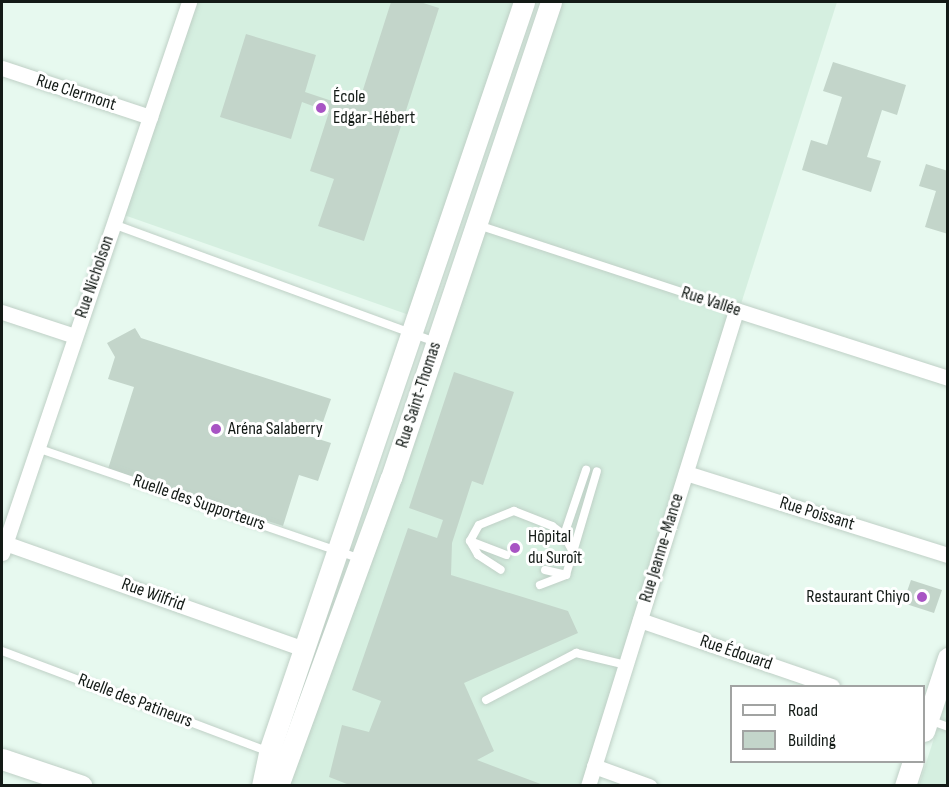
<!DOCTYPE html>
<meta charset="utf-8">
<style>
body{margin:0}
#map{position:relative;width:949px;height:787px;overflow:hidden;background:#e7f9ef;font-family:"Sofia Sans Condensed",sans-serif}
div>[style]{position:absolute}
.built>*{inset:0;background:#d5efe0}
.building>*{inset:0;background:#c3d5ca}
.roads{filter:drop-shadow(0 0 2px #bfd0c6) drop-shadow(0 0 2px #bfd0c6)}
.lane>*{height:8px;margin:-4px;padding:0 4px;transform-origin:4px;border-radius:4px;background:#fff}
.street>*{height:15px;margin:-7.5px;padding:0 7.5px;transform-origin:7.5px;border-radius:7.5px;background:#fff}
.secondary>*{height:21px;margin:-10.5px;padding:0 10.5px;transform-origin:10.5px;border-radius:10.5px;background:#fff}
.dots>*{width:16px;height:16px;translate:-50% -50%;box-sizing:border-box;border:3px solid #fff;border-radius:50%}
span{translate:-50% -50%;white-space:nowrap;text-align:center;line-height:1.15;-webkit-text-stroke:6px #fff;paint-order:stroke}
.street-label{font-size:18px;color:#131a16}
.poi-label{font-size:18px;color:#131a16}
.left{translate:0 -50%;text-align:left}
.right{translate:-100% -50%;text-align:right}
.frame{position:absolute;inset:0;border:3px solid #131a16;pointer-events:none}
.legend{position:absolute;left:730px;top:685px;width:195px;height:78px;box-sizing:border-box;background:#fff;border:2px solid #a1a3a2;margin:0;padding:8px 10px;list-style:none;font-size:18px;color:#131a16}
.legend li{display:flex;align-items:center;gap:12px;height:30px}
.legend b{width:30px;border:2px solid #a1a3a2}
</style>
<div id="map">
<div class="built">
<div style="clip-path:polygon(198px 2px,516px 2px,412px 316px,124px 215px)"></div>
<div style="clip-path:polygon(558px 2px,837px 2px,588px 785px,286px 786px)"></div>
<div style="clip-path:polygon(947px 698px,947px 785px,919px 785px)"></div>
</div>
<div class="building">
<div style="clip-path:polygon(391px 2px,420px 2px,439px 8px,364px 241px,318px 226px,334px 179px,310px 171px,329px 112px,302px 102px,291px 139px,220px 117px,246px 34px,316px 55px,305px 92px,332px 101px,337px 88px,361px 96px)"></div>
<div style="clip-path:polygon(833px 62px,906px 85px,897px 115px,882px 110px,867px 157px,881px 161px,871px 192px,802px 170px,811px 140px,827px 145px,842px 97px,823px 91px)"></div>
<div style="clip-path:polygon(926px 164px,948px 171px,948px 234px,925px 227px,936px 191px,919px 186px)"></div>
<div style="clip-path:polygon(135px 328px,141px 338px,331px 399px,323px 422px,315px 419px,309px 436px,331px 443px,318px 481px,299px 475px,283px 526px,108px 469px,134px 387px,108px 379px,115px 357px,107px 343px)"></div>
<div style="clip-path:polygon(454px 372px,514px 392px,483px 485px,472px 481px,452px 543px,451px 575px,568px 611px,578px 633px,464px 683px,494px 751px,477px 760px,546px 786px,352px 786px,329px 777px,342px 725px,369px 732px,381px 701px,352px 690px,408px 528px,437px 538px,443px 520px,409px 508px)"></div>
<div style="clip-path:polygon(911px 580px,942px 590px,934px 613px,903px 603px)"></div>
</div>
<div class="roads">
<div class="lane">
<div style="left:113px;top:224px;width:343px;rotate:20.1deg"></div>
<div style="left:478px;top:225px;width:272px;rotate:18.2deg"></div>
<div style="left:37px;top:448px;width:340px;rotate:18.9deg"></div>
<div style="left:564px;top:535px;width:69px;rotate:-71.3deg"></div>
<div style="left:470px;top:541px;width:18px;rotate:-61deg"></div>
<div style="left:479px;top:525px;width:38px;rotate:-22deg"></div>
<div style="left:514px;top:511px;width:41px;rotate:21.5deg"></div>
<div style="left:552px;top:526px;width:15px;rotate:37deg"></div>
<div style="left:564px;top:535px;width:19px;rotate:62deg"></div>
<div style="left:573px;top:552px;width:24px;rotate:107deg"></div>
<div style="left:566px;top:575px;width:28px;rotate:159deg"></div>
<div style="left:470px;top:541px;width:16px;rotate:60deg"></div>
<div style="left:478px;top:555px;width:27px;rotate:33deg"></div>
<div style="left:470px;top:541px;width:39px;rotate:21deg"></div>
<div style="left:573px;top:552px;width:84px;rotate:-73.5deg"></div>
<div style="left:545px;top:570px;width:22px;rotate:13deg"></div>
<div style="left:2px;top:651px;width:283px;rotate:20.7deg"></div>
<div style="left:486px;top:700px;width:102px;rotate:-27.6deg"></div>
<div style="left:576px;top:653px;width:51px;rotate:13.5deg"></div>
<div style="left:929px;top:720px;width:20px;rotate:20deg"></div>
</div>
<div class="street">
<div style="left:2px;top:68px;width:156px;rotate:18.3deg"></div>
<div style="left:2px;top:312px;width:77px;rotate:18.2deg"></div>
<div style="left:686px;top:473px;width:275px;rotate:17.4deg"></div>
<div style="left:2px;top:542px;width:320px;rotate:19.5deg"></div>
<div style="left:2px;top:553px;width:582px;rotate:-71.25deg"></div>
<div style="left:640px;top:620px;width:203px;rotate:19deg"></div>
<div style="left:594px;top:766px;width:59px;rotate:20deg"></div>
<div style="left:588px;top:786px;width:498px;rotate:-72.7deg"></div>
<div style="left:736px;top:310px;width:223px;rotate:17.8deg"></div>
</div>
<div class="secondary">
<div style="left:924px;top:731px;width:77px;rotate:-71.8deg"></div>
<div style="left:2px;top:759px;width:84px;rotate:18.6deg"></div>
<div style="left:262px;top:786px;width:35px;rotate:-78deg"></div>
<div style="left:269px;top:752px;width:792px;rotate:-71.22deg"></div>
<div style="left:278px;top:786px;width:328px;rotate:-69.9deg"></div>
<div style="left:391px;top:478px;width:502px;rotate:-71.42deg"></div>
<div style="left:905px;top:786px;width:25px;rotate:-72deg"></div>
</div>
</div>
<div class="dots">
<div style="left:321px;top:108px;background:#a854c4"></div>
<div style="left:216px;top:429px;background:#a854c4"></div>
<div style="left:515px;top:548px;background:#a854c4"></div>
<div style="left:922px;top:597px;background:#a854c4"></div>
</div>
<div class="street-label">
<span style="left:76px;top:93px;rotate:18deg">Rue Clermont</span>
<span style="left:95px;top:277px;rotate:-71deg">Rue Nicholson</span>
<span style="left:711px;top:302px;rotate:18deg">Rue Vallée</span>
<span style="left:419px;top:395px;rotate:-72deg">Rue Saint-Thomas</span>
<span style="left:199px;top:503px;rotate:19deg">Ruelle des Supporteurs</span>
<span style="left:817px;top:514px;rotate:17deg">Rue Poissant</span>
<span style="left:662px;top:548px;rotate:-73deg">Rue Jeanne-Mance</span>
<span style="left:153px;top:595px;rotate:20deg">Rue Wilfrid</span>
<span style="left:736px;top:653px;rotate:19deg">Rue Édouard</span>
<span style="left:135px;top:701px;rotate:21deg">Ruelle des Patineurs</span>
</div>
<div class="poi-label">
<span class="left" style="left:333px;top:108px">École<br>Edgar-Hébert</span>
<span class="left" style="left:228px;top:429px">Aréna Salaberry</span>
<span class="left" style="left:528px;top:548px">Hôpital<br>du Suroît</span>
<span class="right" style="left:910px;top:597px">Restaurant Chiyo</span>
</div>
<div class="frame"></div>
<ul class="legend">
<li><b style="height:8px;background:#fff"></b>Road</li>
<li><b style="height:16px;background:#c3d5ca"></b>Building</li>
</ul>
</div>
